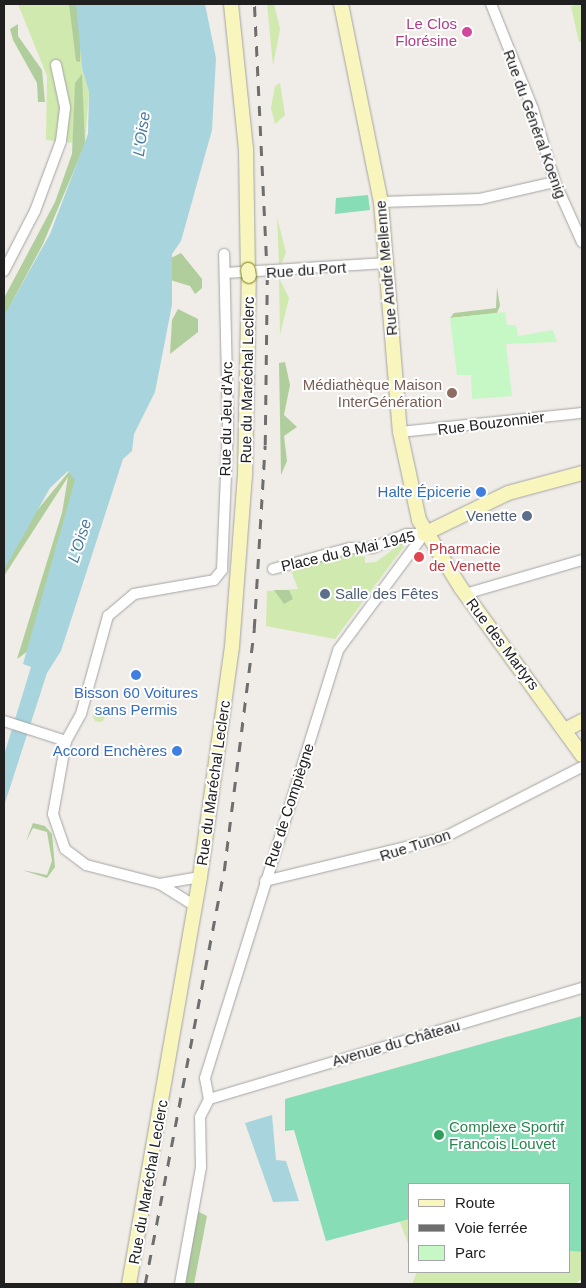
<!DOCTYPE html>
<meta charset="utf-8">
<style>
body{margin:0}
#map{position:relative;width:586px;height:1288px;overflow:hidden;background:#f0ece7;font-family:Arial,sans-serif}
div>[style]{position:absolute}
.grass>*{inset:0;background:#d0e9ae}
.round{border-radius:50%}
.forest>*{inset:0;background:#afce9c}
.park>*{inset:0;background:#c6f8c5}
.pitch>*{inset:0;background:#87ddb5}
.water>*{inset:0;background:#a8d5dd}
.roads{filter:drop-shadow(0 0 1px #a4a4a4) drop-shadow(0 0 1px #a4a4a4)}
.street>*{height:10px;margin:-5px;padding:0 5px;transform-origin:5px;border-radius:5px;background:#fff}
.secondary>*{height:14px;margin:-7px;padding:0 7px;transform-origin:7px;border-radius:7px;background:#f8f6bd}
.rail>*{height:2.5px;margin-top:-1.25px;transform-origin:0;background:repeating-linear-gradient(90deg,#6e6e6e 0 10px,transparent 0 20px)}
.bridges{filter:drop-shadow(0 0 1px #737608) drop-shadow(0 0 1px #737608)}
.secondary-bridge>*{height:14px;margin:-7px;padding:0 7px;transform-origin:7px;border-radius:7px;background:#f8f6bd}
.dots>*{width:14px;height:14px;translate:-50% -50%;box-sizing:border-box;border:2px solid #fff;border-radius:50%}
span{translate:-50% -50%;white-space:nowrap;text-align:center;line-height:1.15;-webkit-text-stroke:4px #fff;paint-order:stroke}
.hotel-label{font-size:15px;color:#b23c85}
.right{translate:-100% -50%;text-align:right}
.street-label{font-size:15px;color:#202020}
.education-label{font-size:15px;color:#785e54}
.shop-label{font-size:15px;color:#366cbe}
.service-label{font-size:15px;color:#4e5e75}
.left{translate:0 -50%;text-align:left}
.health-label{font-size:15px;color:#be3a42}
.leisure-label{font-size:15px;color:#27864d}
.water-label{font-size:16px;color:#487a9e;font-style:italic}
.frame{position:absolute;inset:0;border:5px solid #202020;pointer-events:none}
.legend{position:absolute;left:408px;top:1183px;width:162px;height:90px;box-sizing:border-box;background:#fff;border:1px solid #a6a6a6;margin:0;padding:6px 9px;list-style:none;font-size:15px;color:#202020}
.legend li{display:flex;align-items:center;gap:10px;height:25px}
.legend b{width:25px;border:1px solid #a6a6a6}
</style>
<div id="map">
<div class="grass">
<div style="clip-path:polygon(18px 4px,76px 4px,82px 68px,89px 92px,85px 144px,46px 140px,47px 76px)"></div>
<div style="clip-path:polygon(267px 4px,274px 4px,280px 29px,273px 66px)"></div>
<div style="clip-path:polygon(582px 4px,582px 42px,579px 42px,571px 6px)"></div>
<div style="clip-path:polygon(280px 83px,285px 115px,275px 124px,271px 108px,275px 86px)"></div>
<div style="clip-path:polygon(277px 217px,286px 253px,280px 267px,279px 262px)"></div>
<div style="clip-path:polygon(279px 278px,289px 298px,280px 335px)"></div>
<div style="clip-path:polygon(403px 542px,405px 545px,335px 639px,266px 626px,267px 591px,298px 589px,290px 568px,352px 552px,365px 557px,365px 563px,376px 562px)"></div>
<div class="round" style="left:93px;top:710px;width:12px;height:12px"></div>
<div style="clip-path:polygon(410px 1219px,410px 1249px,400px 1222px)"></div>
<div style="clip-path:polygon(570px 1251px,582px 1252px,582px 1278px,575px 1284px,412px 1284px,417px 1272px,570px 1272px)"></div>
</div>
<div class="forest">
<div style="clip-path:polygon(69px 4px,77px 4px,81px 24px,80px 62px,76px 61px)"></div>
<div style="clip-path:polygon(18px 24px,18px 36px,42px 70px,45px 102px,38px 102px,37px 83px,13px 40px,10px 29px)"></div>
<div style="clip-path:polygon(82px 74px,85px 144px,43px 244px,4px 317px,4px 298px,55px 202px,72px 154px,75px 83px)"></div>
<div style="clip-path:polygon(181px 253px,202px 279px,202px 288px,195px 294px,190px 286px,167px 279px,171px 258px)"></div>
<div style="clip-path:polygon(497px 287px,500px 306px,497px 313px,450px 318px,454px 313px,496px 308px)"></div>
<div style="clip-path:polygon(178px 309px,198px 319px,198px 332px,170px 354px,172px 320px)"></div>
<div style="clip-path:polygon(285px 362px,290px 385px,284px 415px,297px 427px,284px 436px,287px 461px,281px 475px,279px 363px)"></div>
<div style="clip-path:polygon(71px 469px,77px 482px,28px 651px,17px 659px,62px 513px,68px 477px,4px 576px,4px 566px,30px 519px)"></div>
<div style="clip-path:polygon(274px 590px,289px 590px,293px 599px,284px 604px)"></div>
<div style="clip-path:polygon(33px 823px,45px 826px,52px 834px,55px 867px,47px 878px,22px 870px,47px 875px,52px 861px,47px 832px,33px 828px,26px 841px)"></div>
<div style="clip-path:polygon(197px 1211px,207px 1216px,194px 1284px,184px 1284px)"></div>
</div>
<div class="park">
<div style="clip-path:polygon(505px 312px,507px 325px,516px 325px,518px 336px,553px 330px,557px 342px,506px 344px,512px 396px,472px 399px,471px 375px,457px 375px,450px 318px)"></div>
</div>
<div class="pitch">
<div style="clip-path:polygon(368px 195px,370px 210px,335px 214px,336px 198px)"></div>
<div style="clip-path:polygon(582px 1016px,582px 1252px,570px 1251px,570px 1184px,410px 1184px,410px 1219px,326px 1241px,294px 1130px,285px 1131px,285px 1099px)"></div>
</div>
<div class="water">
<div style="clip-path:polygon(76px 4px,205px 4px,216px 58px,212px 130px,181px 241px,172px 254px,172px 305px,155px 392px,134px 434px,132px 451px,123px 459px,61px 651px,47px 673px,4px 806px,4px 755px,31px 667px,23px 664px,75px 480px,68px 471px,50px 488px,4px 570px,4px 316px,50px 234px,88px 134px,89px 92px,82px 68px)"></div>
<div style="clip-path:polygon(272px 1115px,276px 1160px,286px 1161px,299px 1201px,273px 1202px,245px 1123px)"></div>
</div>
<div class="roads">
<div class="street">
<div style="left:491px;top:4px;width:113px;rotate:68.2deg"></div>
<div style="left:533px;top:109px;width:76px;rotate:73.2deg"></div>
<div style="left:555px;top:182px;width:66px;rotate:65.8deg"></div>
<div style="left:381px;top:202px;width:99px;rotate:-1.7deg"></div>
<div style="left:480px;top:199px;width:77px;rotate:-12.8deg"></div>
<div style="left:4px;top:271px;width:68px;rotate:-62.7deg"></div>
<div style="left:35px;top:211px;width:75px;rotate:-69.6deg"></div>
<div style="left:61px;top:141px;width:34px;rotate:-83deg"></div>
<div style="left:65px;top:107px;width:43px;rotate:-102.1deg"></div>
<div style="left:226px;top:273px;width:160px;rotate:-3.6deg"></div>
<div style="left:400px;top:432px;width:183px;rotate:-6deg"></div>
<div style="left:273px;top:569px;width:80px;rotate:-15.3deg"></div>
<div style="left:350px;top:548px;width:22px"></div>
<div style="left:372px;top:548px;width:37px;rotate:-22deg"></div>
<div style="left:406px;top:534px;width:18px"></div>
<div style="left:465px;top:594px;width:122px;rotate:-16.2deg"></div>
<div style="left:4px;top:721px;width:65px;rotate:17.9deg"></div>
<div style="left:200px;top:877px;width:41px;rotate:170.1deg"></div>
<div style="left:160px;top:884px;width:76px;rotate:-165.6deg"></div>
<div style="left:86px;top:865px;width:26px;rotate:-143deg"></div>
<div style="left:65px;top:849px;width:37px;rotate:-109deg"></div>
<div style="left:53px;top:814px;width:74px;rotate:-79.9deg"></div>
<div style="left:66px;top:741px;width:31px;rotate:-61deg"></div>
<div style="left:81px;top:714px;width:102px;rotate:-74.6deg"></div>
<div style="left:108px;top:616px;width:34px;rotate:-40deg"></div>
<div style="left:134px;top:594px;width:81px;rotate:-9.9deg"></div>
<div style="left:214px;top:580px;width:13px;rotate:-51deg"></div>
<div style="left:222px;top:570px;width:145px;rotate:-87.6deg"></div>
<div style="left:228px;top:425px;width:171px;rotate:-91.3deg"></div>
<div style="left:265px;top:881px;width:183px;rotate:-13.6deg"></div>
<div style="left:443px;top:838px;width:156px;rotate:-27.1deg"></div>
<div style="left:160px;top:884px;width:41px;rotate:32.2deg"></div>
<div style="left:209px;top:1099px;width:21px;rotate:-101deg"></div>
<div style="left:205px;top:1078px;width:449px;rotate:-72.7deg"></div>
<div style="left:339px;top:649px;width:143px;rotate:-53.5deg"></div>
<div style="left:209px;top:1099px;width:389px;rotate:-16.6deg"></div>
<div style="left:180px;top:1284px;width:119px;rotate:-79.8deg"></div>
<div style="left:201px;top:1167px;width:50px;rotate:-91.1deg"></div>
<div style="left:200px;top:1117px;width:20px;rotate:-63deg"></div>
</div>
<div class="secondary">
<div style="left:231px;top:4px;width:146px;rotate:84.1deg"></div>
<div style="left:246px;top:149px;width:121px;rotate:89.1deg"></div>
<div style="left:341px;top:4px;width:202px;rotate:78.6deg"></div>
<div style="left:381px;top:202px;width:231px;rotate:85.3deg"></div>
<div style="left:400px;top:432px;width:90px;rotate:77.8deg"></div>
<div style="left:419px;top:520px;width:80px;rotate:58.3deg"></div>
<div style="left:461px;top:588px;width:206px;rotate:54.1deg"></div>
<div style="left:424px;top:534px;width:93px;rotate:-26deg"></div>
<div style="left:508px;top:493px;width:77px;rotate:-15.1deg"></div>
<div style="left:565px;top:730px;width:19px;rotate:-28deg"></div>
<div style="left:129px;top:1284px;width:413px;rotate:-80.1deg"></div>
<div style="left:200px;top:877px;width:232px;rotate:-82.1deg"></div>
<div style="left:232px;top:647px;width:171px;rotate:-85.7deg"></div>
<div style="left:245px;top:476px;width:200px;rotate:-88.9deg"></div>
</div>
</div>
<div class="rail">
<div style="left:145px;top:1284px;width:420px;rotate:-79.2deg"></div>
<div style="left:224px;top:871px;width:244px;rotate:-82.9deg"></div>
<div style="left:254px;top:629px;width:184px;rotate:-86.6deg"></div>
<div style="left:265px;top:445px;width:169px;rotate:-89.3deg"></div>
<div style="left:267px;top:276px;width:272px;rotate:-92.7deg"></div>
</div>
<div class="bridges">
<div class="secondary-bridge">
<div style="left:248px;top:270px;width:6px;rotate:81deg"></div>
</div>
</div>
<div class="dots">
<div style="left:467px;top:32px;background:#d1479c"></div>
<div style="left:452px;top:393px;background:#8d6e63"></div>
<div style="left:481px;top:492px;background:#3f7fe0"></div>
<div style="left:527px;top:516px;background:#5c6f8a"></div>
<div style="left:419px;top:557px;background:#e0444e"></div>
<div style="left:325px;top:594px;background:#5c6f8a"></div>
<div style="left:136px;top:675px;background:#3f7fe0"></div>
<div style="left:177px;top:751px;background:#3f7fe0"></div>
<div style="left:439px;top:1135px;background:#2e9e5b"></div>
</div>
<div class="hotel-label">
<span class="right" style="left:457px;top:32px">Le Clos<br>Florésine</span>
</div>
<div class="street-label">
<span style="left:535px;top:124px;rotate:70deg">Rue du Général Koenig</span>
<span style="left:386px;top:268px;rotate:-95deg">Rue André Mellenne</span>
<span style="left:306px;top:270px;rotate:-4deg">Rue du Port</span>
<span style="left:247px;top:380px;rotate:-89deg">Rue du Maréchal Leclerc</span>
<span style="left:226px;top:419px;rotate:-89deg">Rue du Jeu d'Arc</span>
<span style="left:491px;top:423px;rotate:-7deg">Rue Bouzonnier</span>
<span style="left:348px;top:551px;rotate:-13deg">Place du 8 Mai 1945</span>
<span style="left:503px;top:644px;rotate:53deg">Rue des Martyrs</span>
<span style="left:213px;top:783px;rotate:-82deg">Rue du Maréchal Leclerc</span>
<span style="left:289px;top:805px;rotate:-72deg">Rue de Compiègne</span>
<span style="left:415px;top:845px;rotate:-18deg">Rue Tunon</span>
<span style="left:396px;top:1043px;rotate:-16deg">Avenue du Château</span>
<span style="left:148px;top:1182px;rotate:-80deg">Rue du Maréchal Leclerc</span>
</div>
<div class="education-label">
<span class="right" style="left:442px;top:393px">Médiathèque Maison<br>InterGénération</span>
</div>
<div class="shop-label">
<span class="right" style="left:471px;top:492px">Halte Épicerie</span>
<span style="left:136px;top:701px">Bisson 60 Voitures<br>sans Permis</span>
<span class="right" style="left:167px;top:751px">Accord Enchères</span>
</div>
<div class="service-label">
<span class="right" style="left:517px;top:516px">Venette</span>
<span class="left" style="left:335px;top:594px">Salle des Fêtes</span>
</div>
<div class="health-label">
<span class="left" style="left:429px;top:557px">Pharmacie<br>de Venette</span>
</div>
<div class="leisure-label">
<span class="left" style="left:449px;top:1135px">Complexe Sportif<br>Francois Louvet</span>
</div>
<div class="water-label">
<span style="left:142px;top:134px;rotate:-82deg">L'Oise</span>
<span style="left:80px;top:541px;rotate:-72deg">L'Oise</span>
</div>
<div class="frame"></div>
<ul class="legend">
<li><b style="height:6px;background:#f8f6bd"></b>Route</li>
<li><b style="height:6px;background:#6e6e6e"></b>Voie ferrée</li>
<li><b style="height:14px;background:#c6f8c5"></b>Parc</li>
</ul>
</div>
